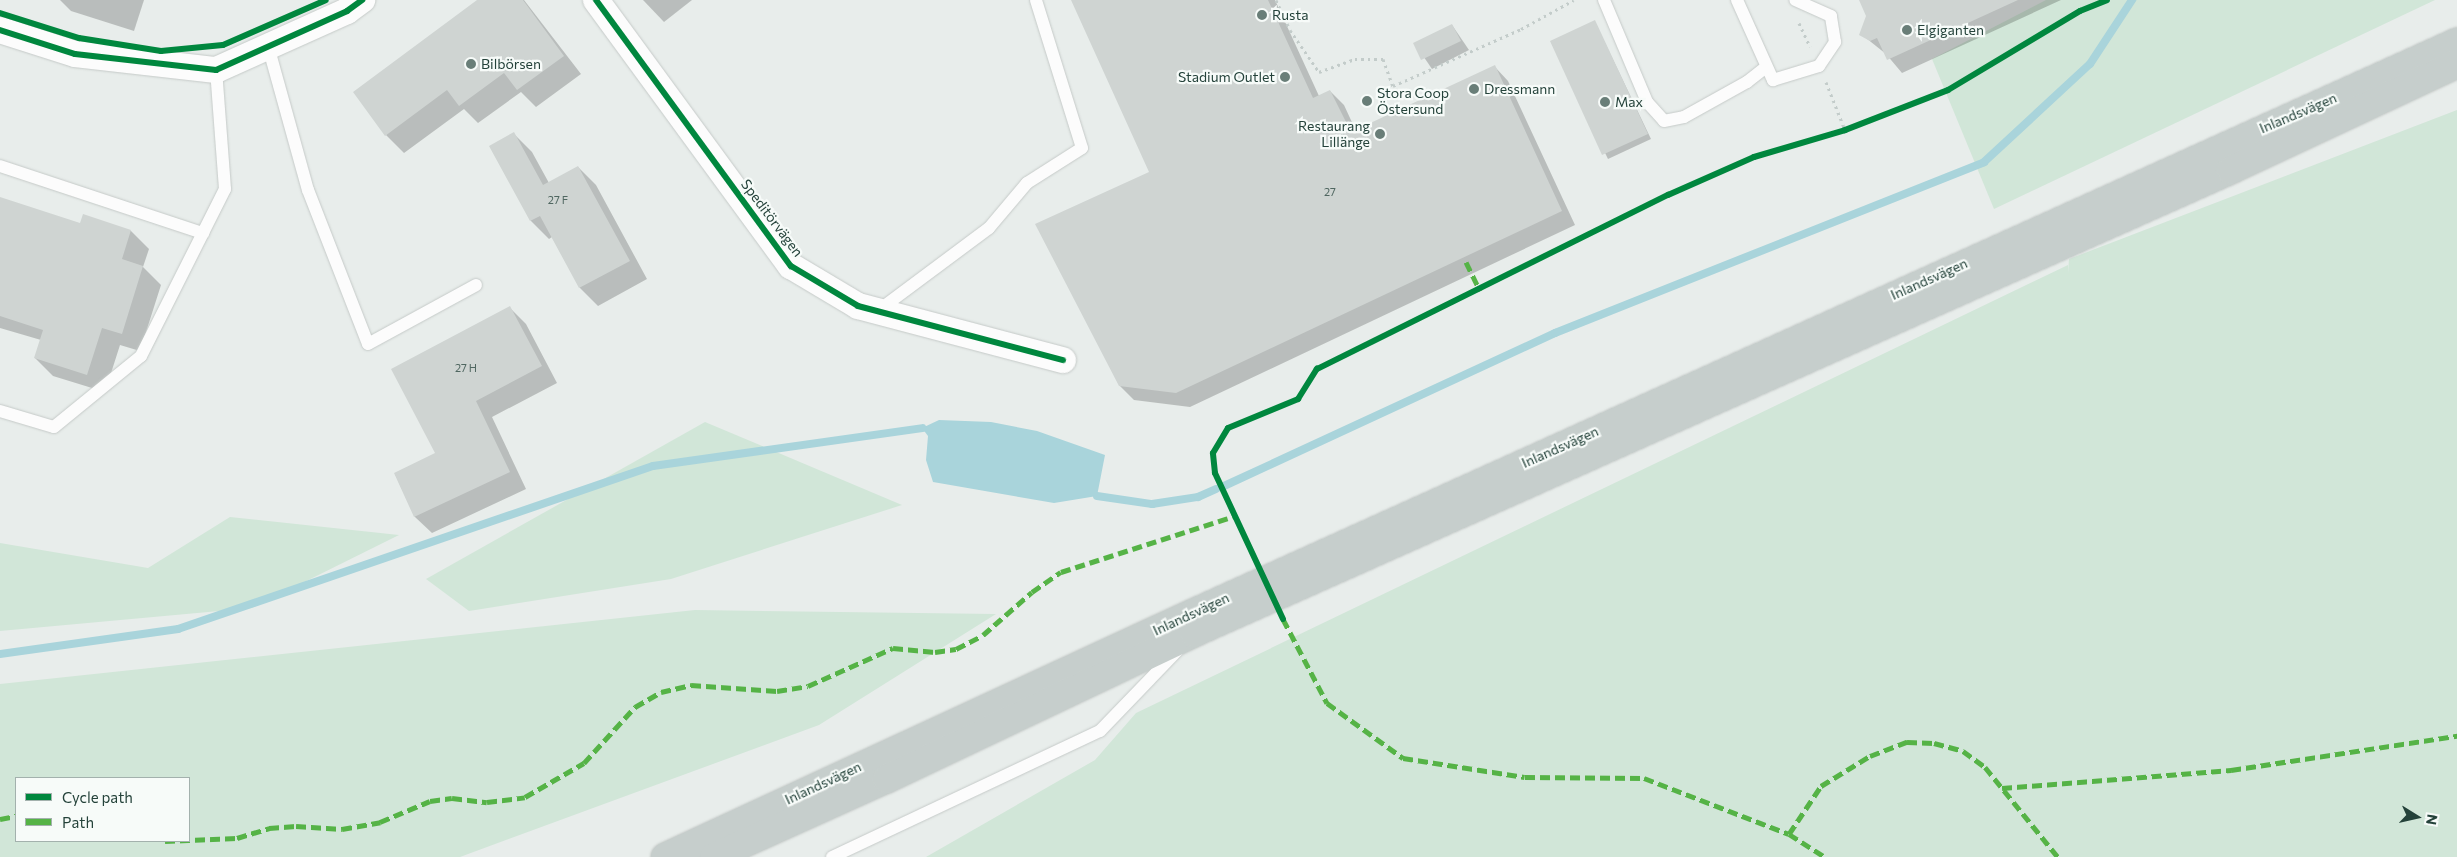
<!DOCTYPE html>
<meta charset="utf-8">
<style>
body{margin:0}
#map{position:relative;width:2457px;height:857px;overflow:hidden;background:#e8edeb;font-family:Commissioner,sans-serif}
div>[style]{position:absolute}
.green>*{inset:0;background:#d1e6d8}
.water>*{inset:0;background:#a9d4db}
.shadow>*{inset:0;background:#0003}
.stream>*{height:8px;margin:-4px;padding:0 4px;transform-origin:4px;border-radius:4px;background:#a9d4db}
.building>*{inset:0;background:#cfd4d2}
.path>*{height:3px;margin-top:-1.5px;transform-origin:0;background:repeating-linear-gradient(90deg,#c3ccca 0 2.5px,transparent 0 6.5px)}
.roads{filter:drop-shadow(0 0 1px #c5cac8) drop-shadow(0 0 1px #c5cac8)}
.service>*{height:12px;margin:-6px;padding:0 6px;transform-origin:6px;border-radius:6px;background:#fcfcfc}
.minor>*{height:26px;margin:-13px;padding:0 13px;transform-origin:13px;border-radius:13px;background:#fcfcfc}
.trunk>*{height:28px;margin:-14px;padding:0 14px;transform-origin:14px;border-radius:14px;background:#c6cecc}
.quiet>*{height:5px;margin-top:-2.5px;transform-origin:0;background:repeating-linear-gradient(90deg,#55b346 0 10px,transparent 0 15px)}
.cycleway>*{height:6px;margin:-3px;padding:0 3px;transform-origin:3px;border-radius:3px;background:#00873e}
.dots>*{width:14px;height:14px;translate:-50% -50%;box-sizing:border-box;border:2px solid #f7fbf9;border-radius:50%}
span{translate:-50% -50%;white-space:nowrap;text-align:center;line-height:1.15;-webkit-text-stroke:4.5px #f7fbf9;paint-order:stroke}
.number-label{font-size:11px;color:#506761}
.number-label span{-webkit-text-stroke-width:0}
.poi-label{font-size:14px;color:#24423a}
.left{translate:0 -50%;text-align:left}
.right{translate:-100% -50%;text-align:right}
.street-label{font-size:14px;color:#24423a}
.legend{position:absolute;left:15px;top:777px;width:175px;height:65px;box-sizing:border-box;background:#f7fbf9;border:1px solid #a3b1ad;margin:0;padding:6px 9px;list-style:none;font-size:15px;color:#24423a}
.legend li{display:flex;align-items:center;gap:10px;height:25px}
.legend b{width:25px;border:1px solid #a3b1ad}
.north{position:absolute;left:2392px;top:792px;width:50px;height:50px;-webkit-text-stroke:4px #f7fbf9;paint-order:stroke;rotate:100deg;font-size:14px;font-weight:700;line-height:20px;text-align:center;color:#24423a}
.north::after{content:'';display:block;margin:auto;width:18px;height:22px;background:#24423a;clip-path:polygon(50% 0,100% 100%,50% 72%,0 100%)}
</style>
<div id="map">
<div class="green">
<div style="clip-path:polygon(2046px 0,2435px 0,1994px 209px,1932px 59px)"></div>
<div style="clip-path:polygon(2457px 110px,2457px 857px,926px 857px,1095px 760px,1136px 713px,2068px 265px,2068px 273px,2069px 259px)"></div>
<div style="clip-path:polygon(705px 422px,902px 505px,671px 579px,469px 611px,426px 579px)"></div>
<div style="clip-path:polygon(230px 517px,399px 535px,252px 608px,0 631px,0 543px,148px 568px)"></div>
<div style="clip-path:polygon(evenodd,695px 610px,996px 614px,819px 725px,460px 857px,0 857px,0 684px,695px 610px,16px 778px,189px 778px,189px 841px,16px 841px,16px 778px)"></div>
</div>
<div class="water">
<div style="clip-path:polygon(939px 420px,991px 422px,1037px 431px,1105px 455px,1097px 496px,1054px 503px,933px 482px,926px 460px,928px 436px,922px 428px)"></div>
</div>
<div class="shadow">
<div style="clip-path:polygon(60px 0,144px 0,134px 31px,71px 11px)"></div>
<div style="clip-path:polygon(479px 0,524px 0,581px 74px,536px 107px,521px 92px,478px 123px,464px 109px,404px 153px,386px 135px)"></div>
<div style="clip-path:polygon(643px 0,692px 0,664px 22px)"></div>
<div style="clip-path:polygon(1072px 0,1275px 0,1319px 96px,1330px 91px,1344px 105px,1356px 131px,1495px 67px,1508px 81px,1575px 225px,1190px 407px,1134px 400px,1120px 386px,1150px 172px)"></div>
<div style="clip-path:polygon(1860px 0,2061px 0,1902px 73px,1886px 54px,1861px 34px,1868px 16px)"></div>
<div style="clip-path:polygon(1595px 22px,1651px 139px,1608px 159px,1551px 42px)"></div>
<div style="clip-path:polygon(1452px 25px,1469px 50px,1432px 69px,1415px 44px)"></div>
<div style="clip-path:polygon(514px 134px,532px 152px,549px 183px,578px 167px,596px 185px,647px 279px,598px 306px,580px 288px,552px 237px,549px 239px,531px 221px,491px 146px)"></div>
<div style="clip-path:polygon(0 199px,81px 224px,131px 231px,149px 249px,143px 267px,161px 285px,140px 351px,120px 345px,105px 392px,53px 376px,35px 358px,41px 340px,0 328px)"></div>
<div style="clip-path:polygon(510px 308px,526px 324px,557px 383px,492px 417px,526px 489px,432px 533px,415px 517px,395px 474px,437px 454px)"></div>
</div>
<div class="stream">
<div style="left:1224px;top:486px;width:365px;rotate:-24.8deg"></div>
<div style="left:1555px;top:333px;width:462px;rotate:-21.7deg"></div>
<div style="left:1984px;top:162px;width:144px;rotate:-42.8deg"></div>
<div style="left:2090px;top:64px;width:77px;rotate:-56.7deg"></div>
<div style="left:1097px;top:496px;width:56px;rotate:8.3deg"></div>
<div style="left:1152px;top:504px;width:47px;rotate:-8.7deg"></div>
<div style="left:1198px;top:497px;width:20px;rotate:-24deg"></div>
<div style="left:0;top:654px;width:180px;rotate:-8deg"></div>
<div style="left:178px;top:629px;width:502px;rotate:-18.94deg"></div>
<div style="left:653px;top:466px;width:272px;rotate:-8deg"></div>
</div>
<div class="building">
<div style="clip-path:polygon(477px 0,523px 0,564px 56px,517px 90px,504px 73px,459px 106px,447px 90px,385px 136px,353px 92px)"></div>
<div style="clip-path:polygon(1071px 0,1268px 0,1313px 98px,1330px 90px,1351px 132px,1495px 65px,1562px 211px,1176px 393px,1119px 386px,1035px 224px,1149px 172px)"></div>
<div style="clip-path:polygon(1859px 0,2018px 0,1887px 60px,1877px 38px,1870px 41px,1859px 35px,1866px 16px)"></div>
<div style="clip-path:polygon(1595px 20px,1648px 134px,1602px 155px,1550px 41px)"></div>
<div style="clip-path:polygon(1452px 24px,1461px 41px,1421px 60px,1413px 43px)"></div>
<div style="clip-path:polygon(514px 132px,543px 185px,578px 166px,630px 261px,579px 288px,540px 216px,530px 221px,489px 146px)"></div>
<div style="clip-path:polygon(0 197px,80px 223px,83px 214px,131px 230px,122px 259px,143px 266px,122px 334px,102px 328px,87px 375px,34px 358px,43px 330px,0 316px)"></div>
<div style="clip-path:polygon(510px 306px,542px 366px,476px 401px,510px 472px,414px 517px,394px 473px,435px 453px,391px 369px)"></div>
</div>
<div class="path">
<div style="left:1276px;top:0;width:33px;rotate:65deg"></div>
<div style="left:1290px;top:30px;width:51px;rotate:55.4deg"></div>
<div style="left:1319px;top:72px;width:38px;rotate:-20deg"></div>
<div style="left:1355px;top:59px;width:28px"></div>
<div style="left:1383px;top:59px;width:29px;rotate:70deg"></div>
<div style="left:1393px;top:86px;width:140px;rotate:-24deg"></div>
<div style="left:1521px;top:29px;width:60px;rotate:-28.7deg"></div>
<div style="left:1799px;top:23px;width:26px;rotate:65deg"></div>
<div style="left:1826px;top:82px;width:52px;rotate:68.4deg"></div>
</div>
<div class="roads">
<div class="service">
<div style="left:1604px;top:0;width:111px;rotate:67.1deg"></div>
<div style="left:1647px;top:102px;width:25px;rotate:48deg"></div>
<div style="left:1664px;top:121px;width:20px;rotate:-11deg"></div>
<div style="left:1684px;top:117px;width:72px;rotate:-29.1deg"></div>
<div style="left:1747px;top:82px;width:23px;rotate:-38deg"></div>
<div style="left:1737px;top:0;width:88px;rotate:65.8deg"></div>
<div style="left:1773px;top:80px;width:48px;rotate:-16.9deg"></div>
<div style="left:1819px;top:66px;width:29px;rotate:-56deg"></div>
<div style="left:1835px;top:42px;width:26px;rotate:-99deg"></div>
<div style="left:1831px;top:16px;width:39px;rotate:-156deg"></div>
<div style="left:268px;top:46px;width:149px;rotate:74.5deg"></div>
<div style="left:308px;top:190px;width:165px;rotate:68.7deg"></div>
<div style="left:368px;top:344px;width:123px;rotate:-28.6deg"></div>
<div style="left:0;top:166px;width:214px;rotate:18.3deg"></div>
<div style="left:879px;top:310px;width:137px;rotate:-36.7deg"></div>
<div style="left:989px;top:228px;width:59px;rotate:-49.8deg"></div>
<div style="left:1027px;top:183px;width:65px;rotate:-32.5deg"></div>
<div style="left:1082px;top:148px;width:155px;rotate:-107.3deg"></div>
<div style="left:0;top:411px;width:56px;rotate:16.5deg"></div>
<div style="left:54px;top:427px;width:112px;rotate:-39.2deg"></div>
<div style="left:141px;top:356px;width:187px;rotate:-63.3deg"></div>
<div style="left:225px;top:189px;width:119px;rotate:-94.3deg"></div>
<div style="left:832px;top:857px;width:296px;rotate:-25.2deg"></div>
<div style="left:1100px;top:731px;width:114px;rotate:-46.1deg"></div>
</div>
<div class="minor">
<div style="left:596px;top:0;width:330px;rotate:53.8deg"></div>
<div style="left:791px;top:266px;width:78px;rotate:30.8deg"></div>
<div style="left:858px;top:306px;width:212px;rotate:14.8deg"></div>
<div style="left:0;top:30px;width:79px;rotate:17.7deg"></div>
<div style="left:75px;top:54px;width:142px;rotate:6.5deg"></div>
<div style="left:216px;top:70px;width:144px;rotate:-24.2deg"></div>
<div style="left:347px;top:11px;width:19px;rotate:-36deg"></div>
</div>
<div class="trunk">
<div style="left:665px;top:857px;width:584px;rotate:-24.81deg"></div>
<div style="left:1195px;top:612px;width:1385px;rotate:-24.31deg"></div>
<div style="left:714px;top:857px;width:190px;rotate:-24.3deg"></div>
<div style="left:887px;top:779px;width:340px;rotate:-25.4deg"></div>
<div style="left:1194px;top:633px;width:1136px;rotate:-24.06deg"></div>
<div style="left:2231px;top:170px;width:250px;rotate:-25.1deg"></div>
</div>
</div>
<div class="quiet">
<div style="left:1466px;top:262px;width:32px;rotate:64deg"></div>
<div style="left:1283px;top:619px;width:95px;rotate:62.4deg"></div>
<div style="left:1327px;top:703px;width:94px;rotate:35.9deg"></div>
<div style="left:1403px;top:758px;width:123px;rotate:8.9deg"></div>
<div style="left:1525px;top:777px;width:119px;rotate:0.5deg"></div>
<div style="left:1644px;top:778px;width:155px;rotate:21.1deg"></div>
<div style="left:1789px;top:834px;width:43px;rotate:32.6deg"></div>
<div style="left:2002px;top:788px;width:230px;rotate:-4.5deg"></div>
<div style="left:2231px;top:770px;width:229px;rotate:-8.6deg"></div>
<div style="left:0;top:819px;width:16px;rotate:-11deg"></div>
<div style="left:1789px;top:834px;width:58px;rotate:-56.3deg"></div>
<div style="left:1821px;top:786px;width:57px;rotate:-31.5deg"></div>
<div style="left:1870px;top:756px;width:40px;rotate:-21deg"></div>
<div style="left:1907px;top:742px;width:27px;rotate:2deg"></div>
<div style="left:1934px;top:743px;width:30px;rotate:15deg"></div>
<div style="left:1963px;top:751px;width:27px;rotate:36deg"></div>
<div style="left:1985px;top:767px;width:116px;rotate:51deg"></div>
<div style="left:165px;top:841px;width:72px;rotate:-2.4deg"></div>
<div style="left:237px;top:838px;width:34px;rotate:-17deg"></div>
<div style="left:269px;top:828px;width:27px;rotate:-4deg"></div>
<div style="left:296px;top:826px;width:46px;rotate:3.7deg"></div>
<div style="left:342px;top:829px;width:39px;rotate:-10deg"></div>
<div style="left:380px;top:822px;width:54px;rotate:-22.8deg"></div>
<div style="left:430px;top:801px;width:22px;rotate:-8deg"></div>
<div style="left:452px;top:798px;width:35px;rotate:7deg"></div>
<div style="left:487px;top:802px;width:38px;rotate:-7deg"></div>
<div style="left:525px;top:797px;width:68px;rotate:-30deg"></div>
<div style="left:584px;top:763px;width:76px;rotate:-47.7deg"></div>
<div style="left:635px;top:707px;width:30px;rotate:-30deg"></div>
<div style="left:661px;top:692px;width:31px;rotate:-13deg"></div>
<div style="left:691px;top:685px;width:86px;rotate:4deg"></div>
<div style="left:777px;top:691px;width:31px;rotate:-9deg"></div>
<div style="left:808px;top:686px;width:93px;rotate:-24.1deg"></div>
<div style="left:893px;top:648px;width:42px;rotate:5.4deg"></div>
<div style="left:935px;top:652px;width:21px;rotate:-8deg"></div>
<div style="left:956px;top:649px;width:30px;rotate:-27deg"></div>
<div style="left:983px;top:635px;width:65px;rotate:-41.3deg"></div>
<div style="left:1032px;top:592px;width:35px;rotate:-35deg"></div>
<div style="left:1061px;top:572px;width:182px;rotate:-17.9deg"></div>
</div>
<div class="cycleway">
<div style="left:596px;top:0;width:330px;rotate:53.8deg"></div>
<div style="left:791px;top:266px;width:78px;rotate:30.8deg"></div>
<div style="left:858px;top:306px;width:212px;rotate:14.8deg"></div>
<div style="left:0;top:13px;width:83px;rotate:17.6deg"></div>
<div style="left:79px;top:38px;width:83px;rotate:9deg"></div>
<div style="left:161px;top:51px;width:62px;rotate:-5.5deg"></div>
<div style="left:223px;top:45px;width:112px;rotate:-23.6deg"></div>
<div style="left:0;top:30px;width:79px;rotate:17.7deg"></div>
<div style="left:75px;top:54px;width:142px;rotate:6.5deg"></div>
<div style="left:216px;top:70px;width:144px;rotate:-24.2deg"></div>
<div style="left:347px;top:11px;width:19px;rotate:-36deg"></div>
<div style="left:1283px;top:619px;width:161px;rotate:-115deg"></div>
<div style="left:1215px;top:473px;width:20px;rotate:-96deg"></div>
<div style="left:1213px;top:453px;width:29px;rotate:-59deg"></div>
<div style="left:1228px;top:428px;width:76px;rotate:-22.5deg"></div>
<div style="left:1298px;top:399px;width:36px;rotate:-58deg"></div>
<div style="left:1317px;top:369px;width:392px;rotate:-26.4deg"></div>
<div style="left:1668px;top:195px;width:94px;rotate:-23.8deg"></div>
<div style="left:1754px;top:157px;width:95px;rotate:-16.5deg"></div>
<div style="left:1845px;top:130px;width:110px;rotate:-21.2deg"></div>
<div style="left:1948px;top:90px;width:154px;rotate:-30.9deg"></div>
<div style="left:2080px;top:11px;width:29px;rotate:-22deg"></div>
</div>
<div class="dots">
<div style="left:1262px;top:15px;background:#697e78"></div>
<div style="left:1907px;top:30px;background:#697e78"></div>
<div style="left:471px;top:64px;background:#697e78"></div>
<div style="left:1285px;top:77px;background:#697e78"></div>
<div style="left:1474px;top:89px;background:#697e78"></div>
<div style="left:1367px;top:101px;background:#697e78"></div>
<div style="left:1605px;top:102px;background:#697e78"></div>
<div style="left:1380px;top:134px;background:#697e78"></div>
</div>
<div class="number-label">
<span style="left:1330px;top:192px">27</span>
<span style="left:558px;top:200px">27 F</span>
<span style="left:466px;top:368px">27 H</span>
</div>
<div class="poi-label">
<span class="left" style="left:1272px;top:15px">Rusta</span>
<span class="left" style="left:1917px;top:30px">Elgiganten</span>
<span class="left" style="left:481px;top:64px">Bilbörsen</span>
<span class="right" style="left:1275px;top:77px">Stadium Outlet</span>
<span class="left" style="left:1484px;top:89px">Dressmann</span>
<span class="left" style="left:1377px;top:101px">Stora Coop<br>Östersund</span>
<span class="left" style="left:1615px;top:102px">Max</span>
<span class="right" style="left:1370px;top:134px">Restaurang<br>Lillänge</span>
</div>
<div class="street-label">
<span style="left:2298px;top:113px;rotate:-23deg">Inlandsvägen</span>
<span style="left:772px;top:218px;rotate:53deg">Speditörvägen</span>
<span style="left:1929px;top:279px;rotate:-24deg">Inlandsvägen</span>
<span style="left:1560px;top:447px;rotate:-24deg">Inlandsvägen</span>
<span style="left:1191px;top:614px;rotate:-25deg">Inlandsvägen</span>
<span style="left:823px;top:783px;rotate:-25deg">Inlandsvägen</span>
</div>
<ul class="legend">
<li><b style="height:6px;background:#00873e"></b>Cycle path</li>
<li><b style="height:6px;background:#55b346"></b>Path</li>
</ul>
<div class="north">N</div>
</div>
